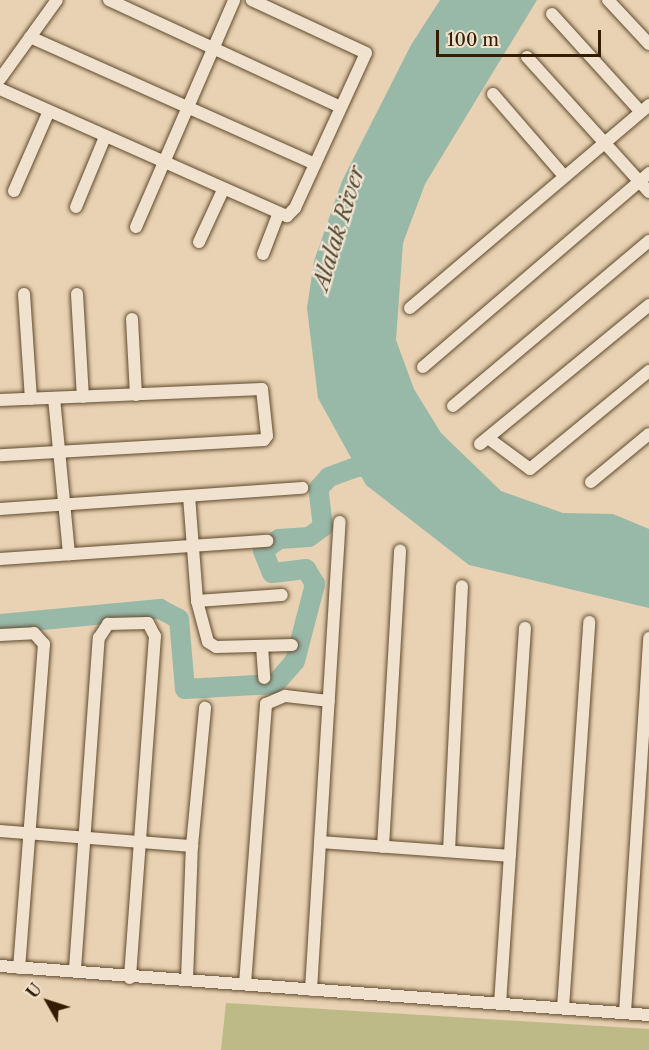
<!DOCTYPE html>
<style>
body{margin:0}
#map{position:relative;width:649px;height:1050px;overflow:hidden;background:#e8d2b3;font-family:"Libre Caslon Text",serif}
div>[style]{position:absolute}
.green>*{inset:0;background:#bdba88}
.water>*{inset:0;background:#98b8a8}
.river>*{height:20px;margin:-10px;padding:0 10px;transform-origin:10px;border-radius:10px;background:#98b8a8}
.roads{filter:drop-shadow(0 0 2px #604a2e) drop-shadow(0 0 2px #604a2e)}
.street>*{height:12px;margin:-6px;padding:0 6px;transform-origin:6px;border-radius:6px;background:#f0e2ce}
span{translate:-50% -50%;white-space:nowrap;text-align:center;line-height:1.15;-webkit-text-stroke:4.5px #f0e2ce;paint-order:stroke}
.water-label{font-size:22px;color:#514b34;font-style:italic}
.north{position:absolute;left:18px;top:972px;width:60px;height:60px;-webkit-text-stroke:4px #f0e2ce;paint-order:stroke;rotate:309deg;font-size:16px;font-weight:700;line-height:24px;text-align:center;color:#331c02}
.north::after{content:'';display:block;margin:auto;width:21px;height:27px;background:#331c02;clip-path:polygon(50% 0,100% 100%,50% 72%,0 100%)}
.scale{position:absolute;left:436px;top:30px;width:165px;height:27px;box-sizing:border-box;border:3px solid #331c02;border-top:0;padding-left:8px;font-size:18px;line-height:21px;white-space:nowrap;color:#331c02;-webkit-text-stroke:4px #f0e2ce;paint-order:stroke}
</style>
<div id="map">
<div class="green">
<div style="clip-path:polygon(226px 1003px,649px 1029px,649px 1050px,221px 1050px)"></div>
</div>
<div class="water">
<div style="clip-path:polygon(440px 0,537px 0,425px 184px,403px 243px,396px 340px,414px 389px,441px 433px,501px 491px,563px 513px,613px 514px,649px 529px,649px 608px,469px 565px,366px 485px,318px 398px,307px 308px,314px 261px,342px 181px,411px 45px)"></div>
</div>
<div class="river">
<div style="left:0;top:624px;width:161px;rotate:-5.4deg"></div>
<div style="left:160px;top:609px;width:21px;rotate:28deg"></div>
<div style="left:179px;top:619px;width:70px;rotate:85.1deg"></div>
<div style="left:185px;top:689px;width:90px;rotate:-3.2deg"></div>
<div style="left:275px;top:684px;width:30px;rotate:-49deg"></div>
<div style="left:295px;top:661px;width:80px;rotate:-75.4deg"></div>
<div style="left:315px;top:584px;width:17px;rotate:-121deg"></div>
<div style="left:306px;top:569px;width:34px;rotate:173deg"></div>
<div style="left:272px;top:573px;width:24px;rotate:-112deg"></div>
<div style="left:263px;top:551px;width:20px;rotate:-37deg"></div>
<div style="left:279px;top:539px;width:30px;rotate:-4deg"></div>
<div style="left:309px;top:537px;width:17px;rotate:-36deg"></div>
<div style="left:323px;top:527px;width:38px;rotate:-97deg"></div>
<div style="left:318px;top:489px;width:16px;rotate:-47deg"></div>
<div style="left:329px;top:477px;width:30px;rotate:-20deg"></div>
<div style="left:357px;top:467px;width:25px;rotate:-2deg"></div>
</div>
<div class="roads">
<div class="street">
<div style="left:109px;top:0;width:255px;rotate:24.8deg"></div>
<div style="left:608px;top:0;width:60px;rotate:47deg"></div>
<div style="left:552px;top:14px;width:132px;rotate:47.8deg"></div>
<div style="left:30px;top:37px;width:312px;rotate:24deg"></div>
<div style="left:527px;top:57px;width:182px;rotate:47.9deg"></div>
<div style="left:0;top:79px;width:97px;rotate:-54.2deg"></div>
<div style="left:0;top:89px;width:314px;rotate:23.9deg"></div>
<div style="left:287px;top:216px;width:11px;rotate:-45deg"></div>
<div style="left:295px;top:208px;width:170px;rotate:-65.4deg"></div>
<div style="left:366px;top:53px;width:126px;rotate:-155.1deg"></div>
<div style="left:493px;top:94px;width:108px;rotate:49.1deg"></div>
<div style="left:14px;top:191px;width:85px;rotate:-66.4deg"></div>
<div style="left:76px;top:207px;width:76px;rotate:-67.5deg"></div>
<div style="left:136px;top:227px;width:247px;rotate:-66.6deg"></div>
<div style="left:199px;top:242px;width:57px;rotate:-65.2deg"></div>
<div style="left:263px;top:254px;width:42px;rotate:-69deg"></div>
<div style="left:24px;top:294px;width:105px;rotate:86.2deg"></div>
<div style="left:77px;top:294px;width:103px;rotate:86.7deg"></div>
<div style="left:410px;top:308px;width:314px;rotate:-40.3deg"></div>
<div style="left:132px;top:319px;width:76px;rotate:87deg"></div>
<div style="left:423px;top:367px;width:298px;rotate:-40.6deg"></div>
<div style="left:54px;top:398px;width:157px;rotate:84.5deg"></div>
<div style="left:0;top:400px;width:262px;rotate:-2.4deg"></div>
<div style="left:262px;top:389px;width:47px;rotate:83.9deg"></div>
<div style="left:267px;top:436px;width:5px;rotate:127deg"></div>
<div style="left:264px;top:440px;width:264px;rotate:176.7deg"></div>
<div style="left:453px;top:406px;width:256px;rotate:-40.1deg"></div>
<div style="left:488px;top:438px;width:52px;rotate:36.4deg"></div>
<div style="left:530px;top:469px;width:154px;rotate:-39.5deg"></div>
<div style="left:480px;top:444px;width:219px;rotate:-39.4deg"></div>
<div style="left:591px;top:482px;width:75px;rotate:-39.6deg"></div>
<div style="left:189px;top:496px;width:105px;rotate:85.6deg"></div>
<div style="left:197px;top:601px;width:42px;rotate:75deg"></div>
<div style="left:208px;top:642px;width:9px;rotate:32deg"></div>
<div style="left:216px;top:647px;width:76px;rotate:-1.5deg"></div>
<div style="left:0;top:509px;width:303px;rotate:-4deg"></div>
<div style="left:0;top:559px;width:268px;rotate:-3.9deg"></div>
<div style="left:197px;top:601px;width:85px;rotate:-4deg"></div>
<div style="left:0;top:635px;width:34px;rotate:-3deg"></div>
<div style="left:34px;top:633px;width:15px;rotate:48deg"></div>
<div style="left:44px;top:644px;width:325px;rotate:94.4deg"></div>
<div style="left:262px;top:646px;width:32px;rotate:86deg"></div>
<div style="left:0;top:831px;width:193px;rotate:4.5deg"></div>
<div style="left:320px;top:842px;width:190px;rotate:4.2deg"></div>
<div style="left:383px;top:847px;width:297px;rotate:-86.7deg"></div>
<div style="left:449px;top:851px;width:265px;rotate:-87.2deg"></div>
<div style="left:0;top:966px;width:651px;rotate:4.32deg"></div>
<div style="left:75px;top:969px;width:332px;rotate:-85.9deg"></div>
<div style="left:99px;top:638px;width:17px;rotate:-57deg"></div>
<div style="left:108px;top:624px;width:40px;rotate:-1.4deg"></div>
<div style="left:148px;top:623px;width:15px;rotate:62deg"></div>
<div style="left:155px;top:636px;width:343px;rotate:94.2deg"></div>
<div style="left:187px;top:980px;width:134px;rotate:-87.9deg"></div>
<div style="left:192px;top:846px;width:139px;rotate:-84.6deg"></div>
<div style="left:245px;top:984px;width:281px;rotate:-85.7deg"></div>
<div style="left:266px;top:704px;width:21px;rotate:-23deg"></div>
<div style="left:285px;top:696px;width:44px;rotate:6.5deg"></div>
<div style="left:311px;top:990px;width:469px;rotate:-86.5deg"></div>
<div style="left:500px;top:1004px;width:377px;rotate:-86.2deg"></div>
<div style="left:563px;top:1008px;width:387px;rotate:-86.1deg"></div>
<div style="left:625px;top:1013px;width:376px;rotate:-86.3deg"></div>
</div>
</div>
<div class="water-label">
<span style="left:339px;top:228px;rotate:-73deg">Alalak River</span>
</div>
<div class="north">U</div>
<div class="scale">100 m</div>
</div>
